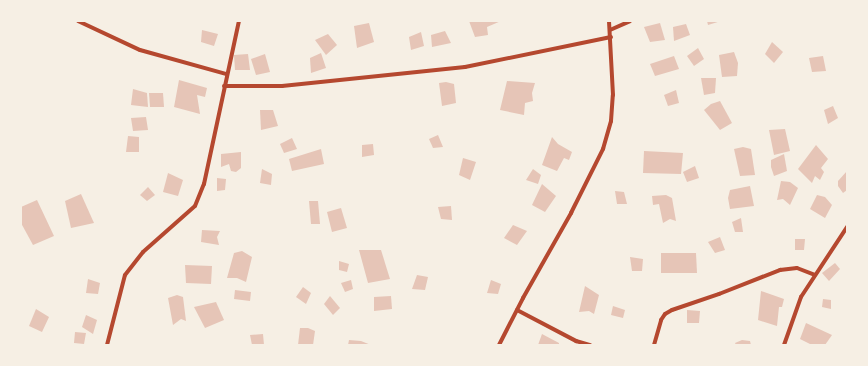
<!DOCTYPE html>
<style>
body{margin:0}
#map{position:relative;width:868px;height:366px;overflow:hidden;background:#f6efe4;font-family:"PT Sans",sans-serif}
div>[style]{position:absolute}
.building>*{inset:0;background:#e6c5b7}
.minor>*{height:4px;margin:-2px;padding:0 2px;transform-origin:2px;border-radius:2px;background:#b5482f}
span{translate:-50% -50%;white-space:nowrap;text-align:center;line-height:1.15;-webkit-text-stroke:4px #f6efe4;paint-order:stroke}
.frame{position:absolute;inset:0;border:22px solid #f6efe4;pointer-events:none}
</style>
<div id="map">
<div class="building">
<div style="clip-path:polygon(469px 21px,501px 21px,487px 27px,488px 35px,475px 37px)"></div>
<div style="clip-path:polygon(707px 21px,721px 21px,708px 25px)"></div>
<div style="clip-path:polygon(369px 23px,374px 42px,357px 48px,354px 26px)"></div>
<div style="clip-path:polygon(660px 23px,665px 40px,650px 42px,644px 27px)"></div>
<div style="clip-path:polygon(686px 24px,690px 35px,674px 41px,673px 27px)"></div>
<div style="clip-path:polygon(202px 30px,218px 34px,214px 46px,201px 42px)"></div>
<div style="clip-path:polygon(445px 31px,451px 43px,432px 47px,431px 35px)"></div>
<div style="clip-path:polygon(421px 32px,424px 46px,411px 50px,409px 37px)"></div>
<div style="clip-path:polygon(328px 34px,337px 45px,326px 55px,315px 40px)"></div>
<div style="clip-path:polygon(772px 42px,783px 52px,774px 63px,765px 54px)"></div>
<div style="clip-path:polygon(698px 48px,704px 59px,694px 66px,687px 56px)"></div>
<div style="clip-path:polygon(734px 52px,738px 63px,737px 76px,722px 77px,719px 55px)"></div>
<div style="clip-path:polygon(321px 53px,326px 68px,311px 73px,310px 58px)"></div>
<div style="clip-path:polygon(248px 54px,250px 70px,235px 70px,234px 55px)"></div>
<div style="clip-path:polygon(265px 54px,270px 72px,256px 75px,251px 59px)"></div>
<div style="clip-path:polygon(674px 56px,679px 69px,655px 76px,650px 64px)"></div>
<div style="clip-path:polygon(823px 56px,826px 71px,812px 72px,809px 58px)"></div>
<div style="clip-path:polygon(701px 78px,716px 78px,715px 93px,704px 95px)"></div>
<div style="clip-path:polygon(179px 80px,207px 88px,205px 97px,197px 95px,200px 114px,174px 107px)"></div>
<div style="clip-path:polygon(507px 81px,535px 83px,532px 93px,533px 101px,525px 103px,524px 115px,500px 110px)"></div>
<div style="clip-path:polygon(446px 82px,454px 84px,456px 103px,442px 106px,439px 83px)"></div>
<div style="clip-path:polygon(133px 89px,147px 93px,148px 107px,131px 105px)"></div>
<div style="clip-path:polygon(676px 90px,679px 103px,668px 106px,664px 95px)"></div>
<div style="clip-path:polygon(149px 93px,163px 93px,164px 107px,150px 107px)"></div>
<div style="clip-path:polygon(720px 101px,732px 123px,720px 130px,704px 110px,711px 104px)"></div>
<div style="clip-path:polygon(833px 106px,838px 118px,828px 124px,824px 110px)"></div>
<div style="clip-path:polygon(260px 110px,273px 110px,278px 126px,261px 130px)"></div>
<div style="clip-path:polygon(146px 117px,148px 130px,133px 131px,131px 118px)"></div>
<div style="clip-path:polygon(785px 129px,790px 151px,774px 155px,769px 130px)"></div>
<div style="clip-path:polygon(438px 135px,443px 147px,433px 148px,429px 139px)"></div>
<div style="clip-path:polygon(128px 136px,139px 137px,139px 152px,126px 152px)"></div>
<div style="clip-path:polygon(552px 137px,558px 144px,572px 152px,569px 160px,564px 158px,557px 171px,542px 165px)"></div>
<div style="clip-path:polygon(292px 138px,297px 149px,284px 153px,280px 144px)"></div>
<div style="clip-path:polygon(373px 144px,374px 155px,362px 157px,362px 145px)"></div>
<div style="clip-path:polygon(816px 145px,828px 159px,821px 168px,824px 172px,820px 180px,815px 176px,812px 183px,798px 169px)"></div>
<div style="clip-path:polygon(743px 147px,751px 149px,755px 175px,740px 176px,734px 149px)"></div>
<div style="clip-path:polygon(321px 149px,324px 164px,292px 171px,289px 159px)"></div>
<div style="clip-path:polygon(644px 151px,683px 153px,681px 174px,643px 173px)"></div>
<div style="clip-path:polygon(241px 152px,241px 168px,236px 172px,231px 171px,229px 164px,221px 167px,221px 154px)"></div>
<div style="clip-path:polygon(784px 154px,787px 171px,774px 176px,771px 167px,771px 160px)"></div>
<div style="clip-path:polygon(463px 158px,476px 162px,470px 180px,459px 175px)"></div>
<div style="clip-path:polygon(695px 166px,699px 178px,687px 182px,683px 172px)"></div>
<div style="clip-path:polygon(262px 169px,272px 174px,271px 185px,260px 183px)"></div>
<div style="clip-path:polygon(533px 169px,541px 175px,538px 184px,526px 180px)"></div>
<div style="clip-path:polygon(847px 171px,847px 190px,843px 193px,838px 186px,838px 181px)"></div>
<div style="clip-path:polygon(168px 173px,183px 180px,178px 196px,163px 192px)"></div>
<div style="clip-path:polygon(217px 178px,226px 179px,225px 190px,217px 191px)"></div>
<div style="clip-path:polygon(781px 181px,790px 182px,798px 188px,790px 205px,783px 199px,777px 200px)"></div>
<div style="clip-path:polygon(542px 184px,556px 196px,545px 212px,532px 205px)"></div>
<div style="clip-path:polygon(750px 186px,754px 206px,730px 209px,728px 198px,730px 190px)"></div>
<div style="clip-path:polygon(148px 187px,155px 195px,147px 201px,140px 195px)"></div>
<div style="clip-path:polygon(615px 191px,624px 192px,627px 204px,617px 204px)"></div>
<div style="clip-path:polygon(81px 194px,94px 223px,71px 228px,65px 201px)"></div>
<div style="clip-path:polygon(666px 195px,672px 198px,676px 221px,670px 219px,663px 223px,659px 204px,653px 205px,652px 196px)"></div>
<div style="clip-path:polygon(817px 195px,825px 197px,832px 205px,825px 218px,810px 209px)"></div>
<div style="clip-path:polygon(37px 200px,54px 236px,33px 245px,21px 223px,21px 207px)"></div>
<div style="clip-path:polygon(309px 201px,318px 201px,320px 224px,311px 224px)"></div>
<div style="clip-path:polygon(451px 206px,452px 220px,441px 219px,438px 207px)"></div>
<div style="clip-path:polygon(341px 208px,347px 228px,332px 232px,327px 212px)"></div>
<div style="clip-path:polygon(741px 218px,743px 232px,735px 232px,732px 222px)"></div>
<div style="clip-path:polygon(513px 225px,527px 231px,517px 245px,504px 238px)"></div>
<div style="clip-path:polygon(202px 230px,220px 231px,217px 237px,219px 245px,201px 242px)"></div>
<div style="clip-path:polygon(720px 237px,725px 250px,715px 253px,708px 242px)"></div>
<div style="clip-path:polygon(795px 239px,805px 239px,804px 250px,795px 250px)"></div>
<div style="clip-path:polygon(359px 250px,381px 250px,390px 279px,368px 283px)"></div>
<div style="clip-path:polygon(242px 251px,252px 257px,246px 282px,237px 278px,227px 278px,234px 253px)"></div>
<div style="clip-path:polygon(661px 253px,696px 253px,697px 273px,661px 273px)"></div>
<div style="clip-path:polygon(630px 257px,643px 259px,642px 271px,632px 271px)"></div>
<div style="clip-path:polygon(339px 261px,349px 264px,347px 272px,339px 270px)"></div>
<div style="clip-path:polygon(835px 263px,840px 269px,829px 281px,822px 273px)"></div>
<div style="clip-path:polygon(185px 265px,212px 266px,211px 284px,186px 283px)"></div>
<div style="clip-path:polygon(417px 275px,428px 277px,425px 290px,412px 289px)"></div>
<div style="clip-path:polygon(88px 279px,100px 283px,98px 294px,86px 293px)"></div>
<div style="clip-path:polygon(351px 280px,353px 289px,345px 292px,341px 283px)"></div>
<div style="clip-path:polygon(491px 280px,501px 284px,498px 294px,487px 293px)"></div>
<div style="clip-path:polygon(585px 286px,599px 295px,594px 314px,589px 311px,579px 312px)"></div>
<div style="clip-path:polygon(303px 287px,311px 293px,306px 304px,296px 297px)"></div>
<div style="clip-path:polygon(235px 290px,251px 292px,250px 301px,234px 299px)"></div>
<div style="clip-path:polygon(761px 291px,784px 299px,782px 307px,779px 307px,777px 326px,758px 320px)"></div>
<div style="clip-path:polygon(177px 295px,183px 297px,186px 321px,181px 319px,173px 325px,168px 298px)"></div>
<div style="clip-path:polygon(330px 296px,340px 308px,333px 315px,324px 304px)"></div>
<div style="clip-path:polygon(391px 296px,392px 309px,374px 311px,374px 297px)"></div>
<div style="clip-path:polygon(823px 299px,831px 300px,831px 309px,822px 307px)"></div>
<div style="clip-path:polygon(216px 302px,224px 320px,205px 328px,194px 307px)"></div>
<div style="clip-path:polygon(613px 306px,625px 310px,623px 318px,611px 315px)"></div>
<div style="clip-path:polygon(36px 309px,49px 317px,42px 332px,29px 326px)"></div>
<div style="clip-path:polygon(687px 310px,700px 311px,699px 323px,687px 323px)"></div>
<div style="clip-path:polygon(86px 315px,97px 320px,93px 334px,82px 327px)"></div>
<div style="clip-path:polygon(806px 323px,832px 335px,825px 345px,812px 345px,800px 339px)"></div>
<div style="clip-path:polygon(300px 328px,308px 328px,315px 331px,313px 345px,298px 345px)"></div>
<div style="clip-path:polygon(75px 332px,86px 333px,84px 344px,74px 343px)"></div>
<div style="clip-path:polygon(263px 334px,264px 345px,252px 345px,250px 335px)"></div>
<div style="clip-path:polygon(542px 334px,559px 343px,559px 345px,538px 345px)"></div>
<div style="clip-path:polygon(349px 340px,361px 341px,371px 345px,348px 345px)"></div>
<div style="clip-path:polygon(742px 340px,750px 341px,751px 345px,736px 345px,735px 343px)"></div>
</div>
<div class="minor">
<div style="left:78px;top:21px;width:68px;rotate:25.1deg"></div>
<div style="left:140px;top:50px;width:89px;rotate:15.6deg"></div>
<div style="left:610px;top:30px;width:22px;rotate:-24deg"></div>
<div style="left:224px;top:86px;width:58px"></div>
<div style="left:282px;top:86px;width:184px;rotate:-5.9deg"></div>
<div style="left:465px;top:67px;width:149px;rotate:-11.6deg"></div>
<div style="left:517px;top:310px;width:67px;rotate:27.7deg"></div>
<div style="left:576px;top:341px;width:15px;rotate:16deg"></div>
<div style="left:107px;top:345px;width:72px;rotate:-75.6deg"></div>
<div style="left:125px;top:275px;width:29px;rotate:-52deg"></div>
<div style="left:143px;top:252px;width:69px;rotate:-41.5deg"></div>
<div style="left:195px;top:206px;width:24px;rotate:-68deg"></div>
<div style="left:204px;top:184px;width:167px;rotate:-77.9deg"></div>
<div style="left:499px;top:345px;width:53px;rotate:-62.9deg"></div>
<div style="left:523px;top:298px;width:98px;rotate:-60.5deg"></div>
<div style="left:571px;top:213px;width:72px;rotate:-63.4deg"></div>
<div style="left:603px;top:149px;width:29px;rotate:-74deg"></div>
<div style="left:611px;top:121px;width:26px;rotate:-86deg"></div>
<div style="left:613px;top:95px;width:74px;rotate:-93.1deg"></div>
<div style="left:654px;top:345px;width:26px;rotate:-74deg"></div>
<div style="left:661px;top:320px;width:7px;rotate:-56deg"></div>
<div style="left:665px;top:314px;width:8px;rotate:-30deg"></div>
<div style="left:672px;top:310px;width:50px;rotate:-18.8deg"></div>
<div style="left:719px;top:294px;width:66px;rotate:-21.5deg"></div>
<div style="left:780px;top:270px;width:17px;rotate:-7deg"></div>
<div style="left:797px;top:268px;width:19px;rotate:21deg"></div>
<div style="left:784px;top:345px;width:51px;rotate:-70.5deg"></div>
<div style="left:801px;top:297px;width:84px;rotate:-56.7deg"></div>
</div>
<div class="frame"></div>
</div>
